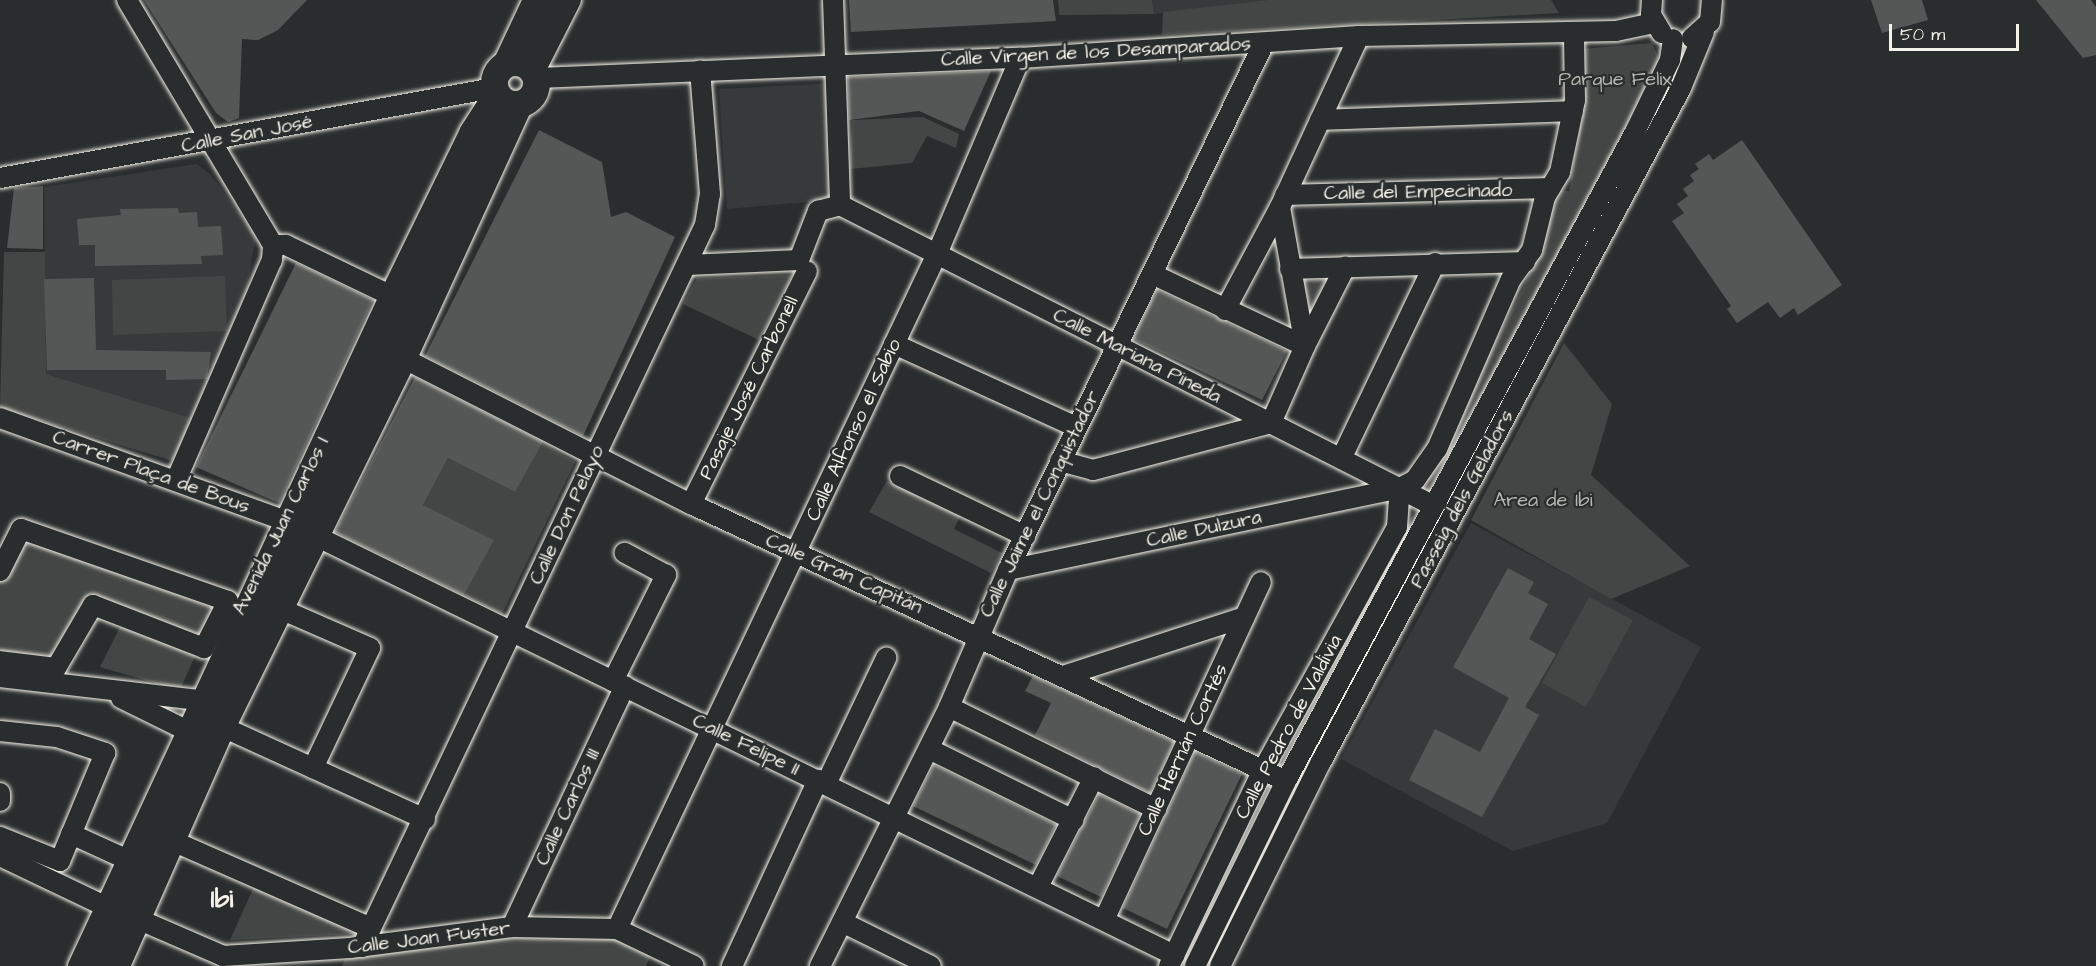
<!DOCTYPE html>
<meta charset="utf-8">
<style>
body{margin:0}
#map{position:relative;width:2096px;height:966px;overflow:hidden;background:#2a2d2e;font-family:"Architects Daughter",sans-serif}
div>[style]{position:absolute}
.built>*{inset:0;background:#373a3a}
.green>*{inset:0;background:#444645}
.building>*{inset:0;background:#555756}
.roads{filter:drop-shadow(0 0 2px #f4f1e8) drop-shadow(0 0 2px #f4f1e8)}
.street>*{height:20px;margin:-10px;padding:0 10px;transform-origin:10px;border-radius:10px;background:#2a2d2e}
.secondary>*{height:27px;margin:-13.5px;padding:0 13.5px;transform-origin:13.5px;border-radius:13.5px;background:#2a2d2e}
.secondary>.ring{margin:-13.5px;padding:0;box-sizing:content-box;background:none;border:27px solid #2a2d2e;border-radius:50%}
span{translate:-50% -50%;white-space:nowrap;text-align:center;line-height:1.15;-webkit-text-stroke:4.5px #2a2d2e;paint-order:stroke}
.street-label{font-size:20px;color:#f4f1e8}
.park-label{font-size:20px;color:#b6b5af}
.district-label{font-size:26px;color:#f4f1e8;font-weight:700}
.scale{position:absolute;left:1889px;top:24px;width:130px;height:27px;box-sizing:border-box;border:3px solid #f4f1e8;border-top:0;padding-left:8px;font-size:18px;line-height:21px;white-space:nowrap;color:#f4f1e8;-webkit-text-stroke:4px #2a2d2e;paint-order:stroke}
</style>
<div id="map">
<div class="built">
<div style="clip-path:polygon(1152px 0,1268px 0,1154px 14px)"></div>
<div style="clip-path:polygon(835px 83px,840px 199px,727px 209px,719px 89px)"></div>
<div style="clip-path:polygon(197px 164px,210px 174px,256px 235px,243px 314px,195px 419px,46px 374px,44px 187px)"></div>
<div style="clip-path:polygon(1471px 523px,1701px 647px,1607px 823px,1513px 851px,1341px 759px)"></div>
</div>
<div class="green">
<div style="clip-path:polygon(1058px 0,1152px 0,1154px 14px,1059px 15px)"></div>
<div style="clip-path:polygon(1268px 0,1551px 0,1559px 13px,1162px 35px,1163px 12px)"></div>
<div style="clip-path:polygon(1652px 43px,1660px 61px,1430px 497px,1422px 492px,1539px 255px,1552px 198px,1557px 190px,1569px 191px,1583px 110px,1582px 49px)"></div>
<div style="clip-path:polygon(923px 117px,959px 134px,956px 148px,927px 136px,912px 163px,850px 169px,852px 120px)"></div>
<div style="clip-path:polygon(4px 252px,45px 252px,46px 374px,195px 419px,176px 462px,0 408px)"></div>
<div style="clip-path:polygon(792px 275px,759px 340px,683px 304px,697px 278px)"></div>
<div style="clip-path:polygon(225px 276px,227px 331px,113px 335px,112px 280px)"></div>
<div style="clip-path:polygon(1331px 279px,1311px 324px,1301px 281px)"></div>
<div style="clip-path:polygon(1564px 343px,1612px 404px,1591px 475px,1690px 566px,1611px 599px,1471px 520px)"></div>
<div style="clip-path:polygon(542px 443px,575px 462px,502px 614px,464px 595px,493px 540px,423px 505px,448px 458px,515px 492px)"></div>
<div style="clip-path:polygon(887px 481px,960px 516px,954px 529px,1002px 553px,991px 573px,869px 512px)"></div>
<div style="clip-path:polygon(24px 530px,228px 601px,206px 644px,90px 601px,54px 665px,0 656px,0 577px)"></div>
<div style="clip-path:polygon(1589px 597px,1633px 620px,1586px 707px,1542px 683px)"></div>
<div style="clip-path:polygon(125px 617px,198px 649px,180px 690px,100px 667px)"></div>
<div style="clip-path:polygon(257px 880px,358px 922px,354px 934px,230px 940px)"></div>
<div style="clip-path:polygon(617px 929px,654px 947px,646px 966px,342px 966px,350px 948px)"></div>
</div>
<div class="building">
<div style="clip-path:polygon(144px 0,307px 0,278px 30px,258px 40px,242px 39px,239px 118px,228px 122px,216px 113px)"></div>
<div style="clip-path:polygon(849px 0,1053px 0,1056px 21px,851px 32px)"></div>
<div style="clip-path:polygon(1871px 0,1922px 0,1928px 20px,1882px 33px)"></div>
<div style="clip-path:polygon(2036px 0,2091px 0,2096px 7px,2096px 55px,2083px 58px)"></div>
<div style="clip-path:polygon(991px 71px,964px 131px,919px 111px,849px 120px,848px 77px)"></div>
<div style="clip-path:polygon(539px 130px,602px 162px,611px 217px,626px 212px,675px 237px,583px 436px,425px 356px)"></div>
<div style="clip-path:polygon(1742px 140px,1842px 285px,1798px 315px,1794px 308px,1780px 318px,1768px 302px,1737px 323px,1727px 309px,1731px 306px,1672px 221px,1684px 213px,1677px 204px,1688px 196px,1683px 189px,1694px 181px,1690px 175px,1699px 169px,1695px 164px,1709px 154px,1713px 160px)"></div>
<div style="clip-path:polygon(43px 186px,43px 249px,7px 248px,14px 188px)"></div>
<div style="clip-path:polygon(178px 208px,179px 213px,197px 212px,198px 227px,221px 226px,223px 255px,201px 256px,202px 264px,95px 266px,95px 245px,79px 245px,77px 219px,121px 215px,120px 209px)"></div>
<div style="clip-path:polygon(296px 263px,373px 300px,279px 503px,196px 467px)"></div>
<div style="clip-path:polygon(94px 278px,96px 350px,211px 352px,207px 379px,166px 380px,166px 370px,47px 370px,44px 279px)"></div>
<div style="clip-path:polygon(1157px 290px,1287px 351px,1262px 400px,1133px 339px)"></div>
<div style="clip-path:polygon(415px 377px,543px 442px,515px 492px,448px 458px,423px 505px,494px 540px,464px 595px,335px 532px)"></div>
<div style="clip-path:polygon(1508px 568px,1534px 582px,1528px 593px,1548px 604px,1529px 639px,1556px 654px,1525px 707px,1539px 715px,1482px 817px,1409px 780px,1435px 729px,1480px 752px,1509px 698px,1453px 667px)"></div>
<div style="clip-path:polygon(1033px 676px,1174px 742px,1150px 793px,1035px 735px,1051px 703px,1025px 691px)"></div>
<div style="clip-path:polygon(1195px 752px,1242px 774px,1167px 929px,1123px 908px)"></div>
<div style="clip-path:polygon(934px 765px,1056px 825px,1036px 865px,913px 806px)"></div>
<div style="clip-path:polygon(1099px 794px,1140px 814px,1101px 897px,1057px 876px)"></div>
</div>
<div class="roads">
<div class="street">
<div style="left:127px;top:0;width:285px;rotate:59.2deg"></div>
<div style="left:833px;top:0;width:205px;rotate:88deg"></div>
<div style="left:1652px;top:0;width:15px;rotate:94deg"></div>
<div style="left:1651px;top:15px;width:21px;rotate:59deg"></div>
<div style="left:1692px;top:38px;width:24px;rotate:-42deg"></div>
<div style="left:1710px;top:22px;width:22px;rotate:-85deg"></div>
<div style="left:500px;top:70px;width:77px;rotate:-64.8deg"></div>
<div style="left:535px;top:71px;width:80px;rotate:-63.1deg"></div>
<div style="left:537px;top:78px;width:483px;rotate:-2.4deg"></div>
<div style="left:1020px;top:58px;width:340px;rotate:-3.7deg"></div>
<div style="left:1359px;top:36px;width:257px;rotate:-1.1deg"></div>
<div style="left:1616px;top:31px;width:39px;rotate:-12deg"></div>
<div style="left:1320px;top:120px;width:253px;rotate:-2deg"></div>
<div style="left:0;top:178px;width:502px;rotate:-10.33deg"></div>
<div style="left:1285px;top:195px;width:265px;rotate:-1.5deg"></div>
<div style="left:840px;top:205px;width:666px;rotate:26.87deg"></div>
<div style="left:273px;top:245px;width:13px"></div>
<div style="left:286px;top:245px;width:115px;rotate:25.7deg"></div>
<div style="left:687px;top:265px;width:112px;rotate:-2.6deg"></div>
<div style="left:799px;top:260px;width:53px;rotate:-68.8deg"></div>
<div style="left:818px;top:211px;width:23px;rotate:-15deg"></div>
<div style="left:1290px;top:269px;width:235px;rotate:-1.7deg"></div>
<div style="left:1152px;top:274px;width:169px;rotate:25.2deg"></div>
<div style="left:1305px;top:346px;width:89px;rotate:-63.1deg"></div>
<div style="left:1225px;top:310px;width:117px;rotate:-61.9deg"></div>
<div style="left:894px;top:344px;width:200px;rotate:24.5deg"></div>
<div style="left:387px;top:350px;width:341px;rotate:26.9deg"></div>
<div style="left:691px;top:504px;width:656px;rotate:24.96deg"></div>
<div style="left:0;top:418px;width:301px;rotate:19.8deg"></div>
<div style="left:283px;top:520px;width:992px;rotate:26.02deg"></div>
<div style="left:1342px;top:457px;width:215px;rotate:-64.4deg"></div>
<div style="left:1060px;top:461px;width:34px;rotate:15deg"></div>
<div style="left:1093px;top:470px;width:184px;rotate:-14.8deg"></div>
<div style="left:1271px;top:423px;width:84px;rotate:-66.2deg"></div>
<div style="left:1305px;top:346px;width:141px;rotate:-100.2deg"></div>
<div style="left:1280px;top:207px;width:188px;rotate:-65.2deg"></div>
<div style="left:900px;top:476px;width:139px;rotate:25.6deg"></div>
<div style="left:177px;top:478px;width:238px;rotate:-66.5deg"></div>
<div style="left:272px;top:260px;width:15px;rotate:-86deg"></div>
<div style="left:691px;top:504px;width:260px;rotate:-63.5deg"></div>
<div style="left:1008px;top:570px;width:400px;rotate:-11.8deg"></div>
<div style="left:1400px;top:488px;width:17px;rotate:-28deg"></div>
<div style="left:1415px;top:480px;width:38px;rotate:-55deg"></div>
<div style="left:1437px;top:449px;width:185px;rotate:-66.5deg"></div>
<div style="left:1511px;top:279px;width:36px;rotate:-54deg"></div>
<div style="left:1532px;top:250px;width:55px;rotate:-76.2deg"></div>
<div style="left:1545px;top:197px;width:29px;rotate:-59deg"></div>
<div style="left:1560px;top:172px;width:74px;rotate:-78.2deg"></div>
<div style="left:1575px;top:100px;width:67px;rotate:-90.9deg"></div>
<div style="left:0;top:571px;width:47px;rotate:-63.4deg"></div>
<div style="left:21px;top:529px;width:219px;rotate:19.2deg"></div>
<div style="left:228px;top:601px;width:53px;rotate:117.1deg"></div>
<div style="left:204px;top:648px;width:119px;rotate:-158.8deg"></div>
<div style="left:93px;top:605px;width:73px;rotate:120.4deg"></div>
<div style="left:56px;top:668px;width:56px;rotate:-172.9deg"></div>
<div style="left:283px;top:610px;width:95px;rotate:23.6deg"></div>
<div style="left:370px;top:648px;width:133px;rotate:115.4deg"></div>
<div style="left:1063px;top:676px;width:191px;rotate:-18deg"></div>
<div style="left:0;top:677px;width:200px;rotate:6.6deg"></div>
<div style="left:199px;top:700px;width:23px;rotate:61deg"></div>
<div style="left:210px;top:720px;width:17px;rotate:28deg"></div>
<div style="left:225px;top:728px;width:220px;rotate:24.5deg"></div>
<div style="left:613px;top:681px;width:119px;rotate:-63.4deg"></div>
<div style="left:666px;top:575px;width:47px;rotate:-151.8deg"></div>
<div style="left:121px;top:698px;width:70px;rotate:26.2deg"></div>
<div style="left:949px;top:707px;width:231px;rotate:26.2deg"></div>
<div style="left:0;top:731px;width:57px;rotate:6deg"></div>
<div style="left:57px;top:737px;width:51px;rotate:18.4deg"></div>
<div style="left:105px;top:753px;width:117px;rotate:112.6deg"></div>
<div style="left:60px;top:861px;width:65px;rotate:-158.2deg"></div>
<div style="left:929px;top:749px;width:161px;rotate:26.2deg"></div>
<div style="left:826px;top:784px;width:140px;rotate:-64.5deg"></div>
<div style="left:0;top:793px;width:8px;rotate:90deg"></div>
<div style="left:71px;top:834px;width:60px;rotate:24.4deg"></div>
<div style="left:175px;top:842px;width:214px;rotate:23.7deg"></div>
<div style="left:0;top:856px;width:116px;rotate:25.5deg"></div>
<div style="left:105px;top:906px;width:12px;rotate:-31deg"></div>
<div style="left:1039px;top:885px;width:121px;rotate:-63deg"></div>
<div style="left:1105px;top:918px;width:370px;rotate:-65.1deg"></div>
<div style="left:140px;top:920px;width:90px;rotate:23.4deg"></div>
<div style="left:223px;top:956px;width:127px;rotate:-3.6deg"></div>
<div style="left:350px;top:948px;width:163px;rotate:-7.4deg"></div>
<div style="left:512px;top:927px;width:105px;rotate:1.1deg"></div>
<div style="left:617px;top:929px;width:85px;rotate:25.7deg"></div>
<div style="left:842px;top:922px;width:99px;rotate:26.3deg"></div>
<div style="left:512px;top:927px;width:266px;rotate:-64.9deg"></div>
<div style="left:617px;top:929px;width:747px;rotate:-64.64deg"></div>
<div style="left:937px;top:254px;width:213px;rotate:-67deg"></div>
<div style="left:362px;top:947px;width:799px;rotate:-64.59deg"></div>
<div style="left:705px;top:225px;width:31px;rotate:-81deg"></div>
<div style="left:710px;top:194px;width:124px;rotate:-94.6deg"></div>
<div style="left:78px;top:966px;width:740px;rotate:-65.06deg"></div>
<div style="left:390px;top:295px;width:182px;rotate:-64deg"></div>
<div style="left:470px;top:131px;width:46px;rotate:-57.3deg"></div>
<div style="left:120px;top:966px;width:260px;rotate:-66.2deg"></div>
<div style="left:225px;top:728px;width:410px;rotate:-63.8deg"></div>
<div style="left:406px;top:360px;width:288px;rotate:-65.4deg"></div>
<div style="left:732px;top:966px;width:205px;rotate:-65.2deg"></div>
<div style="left:820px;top:966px;width:289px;rotate:-63.5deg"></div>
<div style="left:949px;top:707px;width:149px;rotate:-66.7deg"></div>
<div style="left:1008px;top:570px;width:586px;rotate:-64.09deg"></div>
<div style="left:1169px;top:966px;width:220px;rotate:-64.4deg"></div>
<div style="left:1264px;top:768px;width:275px;rotate:-61.1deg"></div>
<div style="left:1397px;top:527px;width:39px;rotate:-86deg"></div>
<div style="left:1195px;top:966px;width:206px;rotate:-63.8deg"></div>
<div style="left:1286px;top:781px;width:737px;rotate:-61.73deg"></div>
<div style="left:1635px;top:132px;width:80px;rotate:-64.1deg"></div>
<div style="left:1670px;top:60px;width:21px;rotate:-82deg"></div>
<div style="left:1220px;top:966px;width:228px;rotate:-63.7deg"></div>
<div style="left:1321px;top:762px;width:764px;rotate:-61.89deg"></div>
<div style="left:1681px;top:88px;width:61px;rotate:-67.7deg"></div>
</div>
<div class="secondary">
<div class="ring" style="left:494px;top:62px;width:15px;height:15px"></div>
<div style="left:522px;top:63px;width:70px;rotate:-63.8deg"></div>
<div style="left:98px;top:966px;width:299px;rotate:-65.5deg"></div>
<div style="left:222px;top:694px;width:656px;rotate:-64.33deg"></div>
</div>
</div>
<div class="street-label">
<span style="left:1096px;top:52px;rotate:-3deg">Calle Virgen de los Desamparados</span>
<span style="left:247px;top:134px;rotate:-11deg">Calle San José</span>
<span style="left:1418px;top:192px;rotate:-1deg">Calle del Empecinado</span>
<span style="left:1137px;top:356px;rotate:27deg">Calle Mariana Pineda</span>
<span style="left:749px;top:388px;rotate:-64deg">Pasaje José Carbonell</span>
<span style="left:854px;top:430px;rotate:-65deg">Calle Alfonso el Sabio</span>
<span style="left:151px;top:472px;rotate:20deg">Carrer Plaça de Bous</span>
<span style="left:1462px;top:499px;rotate:-62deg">Passeig dels Geladors</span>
<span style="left:1040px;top:504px;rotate:-64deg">Calle Jaime el Conquistador</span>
<span style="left:567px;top:515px;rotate:-65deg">Calle Don Pelayo</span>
<span style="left:281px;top:526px;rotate:-64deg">Avenida Juan Carlos I</span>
<span style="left:1204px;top:529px;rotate:-12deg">Calle Dulzura</span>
<span style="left:844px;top:574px;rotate:24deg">Calle Gran Capitán</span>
<span style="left:1289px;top:727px;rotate:-62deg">Calle Pedro de Valdivia</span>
<span style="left:746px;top:745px;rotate:26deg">Calle Felipe II</span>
<span style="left:1183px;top:750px;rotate:-65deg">Calle Hernán Cortés</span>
<span style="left:568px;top:807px;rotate:-65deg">Calle Carlos III</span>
<span style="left:429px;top:938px;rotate:-7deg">Calle Joan Fuster</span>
</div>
<div class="park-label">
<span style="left:1615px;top:79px">Parque Felix</span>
<span style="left:1543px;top:500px">Area de Ibi</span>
</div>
<div class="district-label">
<span style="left:222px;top:900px">Ibi</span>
</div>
<div class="scale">50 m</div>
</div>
